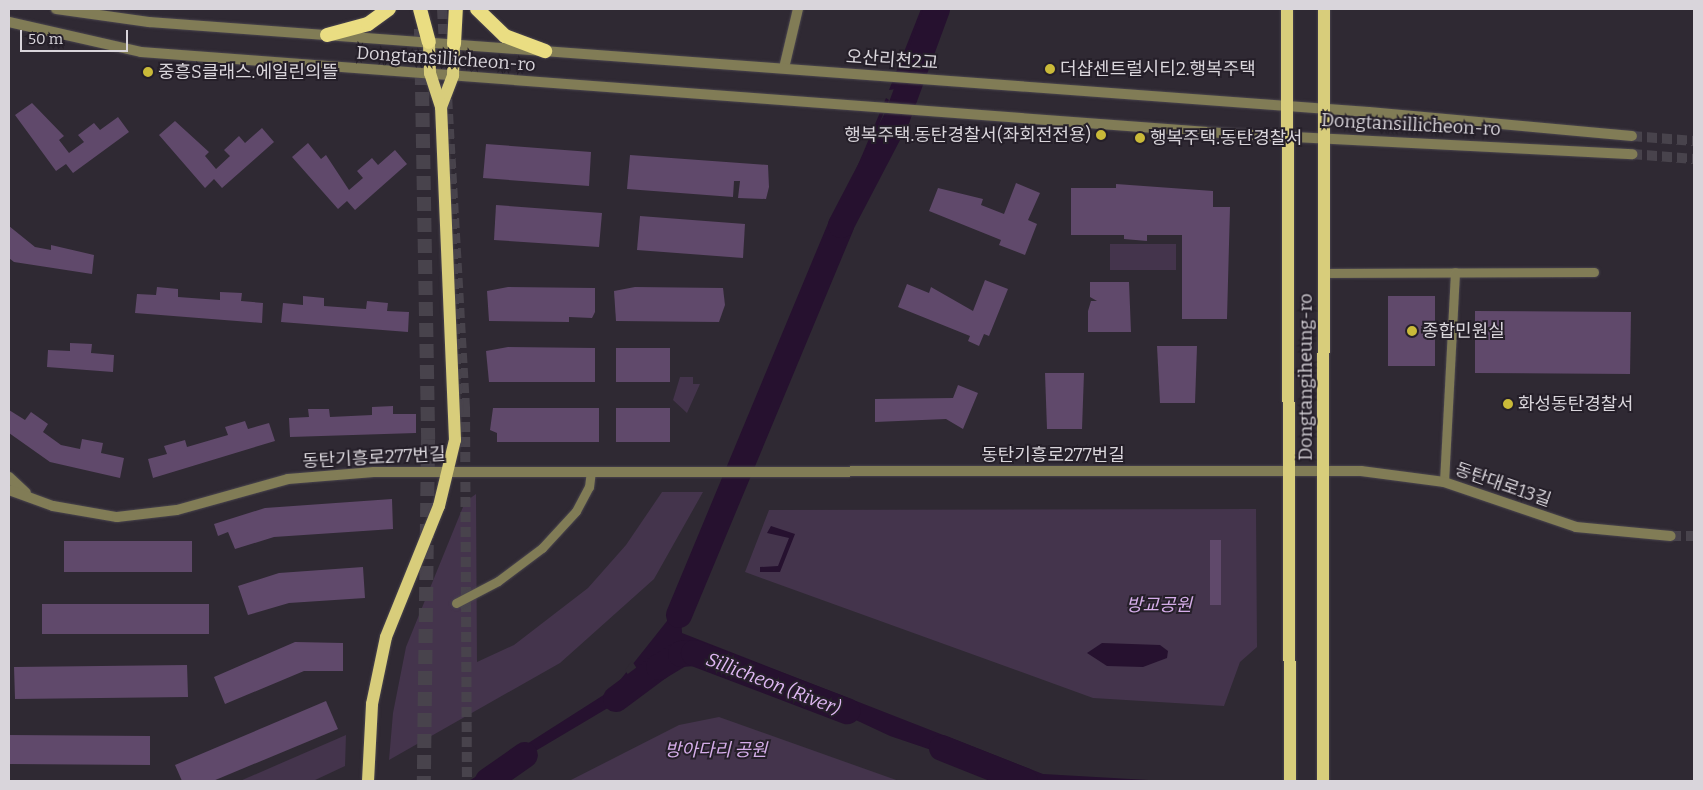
<!DOCTYPE html>
<meta charset="utf-8">
<style>
body{margin:0}
#map{position:relative;width:1703px;height:790px;overflow:hidden;background:#2f2933;font-family:Bitter,"Noto Sans KR",serif}
div>[style]{position:absolute}
.green>*{inset:0;background:#44344c}
.water>*{inset:0;background:#26112f}
.pier>*{inset:0;background:#2f2933}
.river>*{height:26px;margin:-13px;padding:0 13px;transform-origin:13px;border-radius:13px;background:#26112f}
.building>*{inset:0;background:#60496b}
.tertiary-tunnel>*{height:10px;margin-top:-5px;transform-origin:0;background:repeating-linear-gradient(90deg,#48434c 0 10px,transparent 0 15px)}
.trunk-tunnel>*{height:14px;margin-top:-7px;transform-origin:0;background:repeating-linear-gradient(90deg,#48434c 0 14px,transparent 0 21px)}
.roads{filter:drop-shadow(0 0 1px #4a454e) drop-shadow(0 0 1px #4a454e)}
.service>*{height:9px;margin:-4.5px;padding:0 4.5px;transform-origin:4.5px;border-radius:4.5px;background:#817c56}
.minor>*{height:10px;margin:-5px;padding:0 5px;transform-origin:5px;border-radius:5px;background:#817c56}
.tertiary>*{height:10px;margin:-5px;padding:0 5px;transform-origin:5px;border-radius:5px;background:#817c56}
.primary>*{height:12px;margin:-6px;padding:0 6px;transform-origin:6px;border-radius:6px;background:#d8cd7b}
.trunk>*{height:14px;margin:-7px;padding:0 7px;transform-origin:7px;border-radius:7px;background:#eadd82}
.dots>*{width:14px;height:14px;translate:-50% -50%;box-sizing:border-box;border:2px solid #251f29;border-radius:50%}
span{translate:-50% -50%;white-space:nowrap;text-align:center;line-height:1.15;-webkit-text-stroke:4px #251f29;paint-order:stroke}
.street-label{font-size:18px;color:#d9d5db}
.poi-label{font-size:18px;color:#d9d5db}
.left{translate:0 -50%;text-align:left}
.right{translate:-100% -50%;text-align:right}
.park-label{font-size:18px;color:#d5ade9;font-style:italic}
.water-label{font-size:19px;color:#dfb7f3;font-style:italic}
.frame{position:absolute;inset:0;border:10px solid #d9d5db;pointer-events:none}
.scale{position:absolute;left:20px;top:30px;width:108px;height:22px;box-sizing:border-box;border:2px solid #d9d5db;border-top:0;padding-left:6px;font-size:15px;line-height:18px;white-space:nowrap;color:#d9d5db;-webkit-text-stroke:4px #251f29;paint-order:stroke}
</style>
<div id="map">
<div class="green">
<div style="clip-path:polygon(1110px 244px,1176px 244px,1176px 270px,1110px 270px)"></div>
<div style="clip-path:polygon(680px 377px,693px 377px,693px 384px,700px 384px,687px 413px,673px 400px)"></div>
<div style="clip-path:polygon(662px 492px,703px 492px,654px 579px,560px 663px,389px 760px,393px 713px,406px 647px,465px 502px,476px 494px,477px 662px,514px 645px,588px 588px,626px 545px)"></div>
<div style="clip-path:polygon(1256px 509px,1257px 647px,1240px 662px,1224px 706px,1093px 698px,745px 572px,769px 510px)"></div>
<div style="clip-path:polygon(719px 717px,899px 781px,569px 781px,679px 725px)"></div>
<div style="clip-path:polygon(346px 735px,345px 766px,313px 781px,240px 781px)"></div>
</div>
<div class="water">
<div style="clip-path:polygon(921px 9px,928px 9px,896px 89px,889px 90px)"></div>
<div style="clip-path:polygon(886px 98px,889px 100px,740px 463px,734px 462px)"></div>
<div style="clip-path:polygon(729px 478px,733px 478px,681px 615px,682px 633px,1043px 774px,1166px 781px,1023px 781px,890px 736px,783px 686px,755px 665px,677px 644px,628px 696px,485px 781px,469px 781px,613px 689px,667px 621px)"></div>
<div style="clip-path:polygon(771px 526px,795px 534px,780px 572px,760px 572px,760px 567px,778px 566px,789px 538px,767px 533px)"></div>
<div style="clip-path:polygon(1102px 643px,1160px 645px,1168px 651px,1167px 658px,1143px 667px,1107px 666px,1087px 653px)"></div>
</div>
<div class="pier">
<div style="clip-path:polygon(632px 661px,645px 681px,637px 689px,625px 670px)"></div>
</div>
<div class="river">
<div style="left:679px;top:615px;width:422px;rotate:-67.4deg"></div>
<div style="left:841px;top:225px;width:121px;rotate:-62.4deg"></div>
<div style="left:897px;top:118px;width:116px;rotate:-69.8deg"></div>
<div style="left:616px;top:699px;width:54px;rotate:-36.7deg"></div>
<div style="left:659px;top:667px;width:26px;rotate:-31deg"></div>
<div style="left:681px;top:654px;width:13px;rotate:-4deg"></div>
<div style="left:694px;top:653px;width:164px;rotate:20.8deg"></div>
<div style="left:942px;top:748px;width:89px;rotate:21.7deg"></div>
<div style="left:488px;top:781px;width:45px;rotate:-35.1deg"></div>
</div>
<div class="building">
<div style="clip-path:polygon(32px 103px,64px 136px,59px 140px,69px 153px,84px 142px,78px 135px,94px 123px,100px 130px,118px 117px,129px 132px,73px 173px,66px 164px,56px 171px,15px 115px)"></div>
<div style="clip-path:polygon(175px 121px,209px 152px,205px 156px,216px 169px,230px 156px,224px 150px,239px 136px,245px 143px,262px 128px,274px 142px,222px 188px,214px 179px,205px 188px,159px 135px)"></div>
<div style="clip-path:polygon(308px 143px,321px 159px,326px 155px,349px 190px,363px 178px,357px 171px,372px 158px,378px 165px,395px 150px,407px 164px,355px 210px,347px 201px,338px 209px,292px 157px)"></div>
<div style="clip-path:polygon(486px 144px,591px 152px,589px 186px,483px 178px)"></div>
<div style="clip-path:polygon(630px 155px,768px 165px,769px 187px,766px 199px,738px 198px,740px 181px,734px 181px,733px 197px,627px 189px)"></div>
<div style="clip-path:polygon(1016px 183px,1040px 193px,1028px 220px,1037px 224px,1025px 255px,999px 245px,1001px 240px,929px 211px,938px 188px,983px 199px,981px 205px,1004px 214px)"></div>
<div style="clip-path:polygon(1116px 184px,1213px 191px,1213px 207px,1230px 207px,1227px 319px,1182px 319px,1182px 235px,1147px 235px,1147px 241px,1124px 239px,1124px 235px,1071px 235px,1071px 188px,1116px 188px)"></div>
<div style="clip-path:polygon(496px 205px,602px 213px,599px 247px,494px 240px)"></div>
<div style="clip-path:polygon(640px 216px,745px 224px,743px 258px,637px 250px)"></div>
<div style="clip-path:polygon(9px 226px,35px 247px,51px 250px,51px 245px,94px 255px,92px 274px,14px 262px,9px 258px)"></div>
<div style="clip-path:polygon(985px 280px,1008px 289px,989px 336px,984px 334px,979px 346px,968px 341px,970px 336px,898px 307px,907px 284px,929px 293px,931px 287px,973px 311px)"></div>
<div style="clip-path:polygon(1090px 282px,1129px 282px,1131px 332px,1088px 332px,1088px 311px,1091px 301px,1097px 301px,1090px 297px)"></div>
<div style="clip-path:polygon(157px 287px,178px 289px,178px 297px,220px 300px,220px 292px,242px 293px,241px 301px,263px 303px,262px 323px,135px 313px,137px 294px,156px 295px)"></div>
<div style="clip-path:polygon(508px 287px,595px 288px,595px 312px,592px 318px,569px 317px,569px 322px,489px 321px,487px 291px)"></div>
<div style="clip-path:polygon(635px 287px,723px 288px,725px 305px,719px 322px,616px 321px,614px 291px)"></div>
<div style="clip-path:polygon(303px 296px,324px 298px,324px 306px,366px 309px,367px 301px,388px 303px,387px 311px,409px 312px,408px 332px,281px 322px,283px 303px,303px 305px)"></div>
<div style="clip-path:polygon(1388px 296px,1435px 296px,1435px 366px,1388px 366px)"></div>
<div style="clip-path:polygon(1475px 311px,1631px 312px,1630px 374px,1475px 373px)"></div>
<div style="clip-path:polygon(70px 343px,92px 344px,91px 353px,114px 355px,113px 372px,47px 367px,48px 350px,70px 351px)"></div>
<div style="clip-path:polygon(1157px 346px,1197px 346px,1195px 403px,1160px 403px)"></div>
<div style="clip-path:polygon(508px 347px,595px 348px,595px 382px,489px 382px,486px 351px)"></div>
<div style="clip-path:polygon(616px 348px,670px 348px,670px 382px,616px 382px)"></div>
<div style="clip-path:polygon(1045px 373px,1084px 373px,1082px 429px,1047px 429px)"></div>
<div style="clip-path:polygon(958px 385px,978px 393px,963px 429px,946px 419px,875px 422px,875px 399px,953px 398px)"></div>
<div style="clip-path:polygon(393px 406px,393px 414px,416px 414px,416px 433px,290px 437px,289px 418px,309px 417px,308px 409px,329px 409px,330px 417px,372px 415px,372px 407px)"></div>
<div style="clip-path:polygon(493px 408px,599px 408px,599px 442px,497px 442px,497px 433px,490px 430px)"></div>
<div style="clip-path:polygon(616px 408px,670px 408px,670px 442px,616px 442px)"></div>
<div style="clip-path:polygon(9px 410px,25px 420px,31px 412px,48px 424px,43px 432px,61px 445px,80px 449px,82px 439px,103px 443px,101px 453px,124px 458px,120px 478px,50px 462px,9px 433px)"></div>
<div style="clip-path:polygon(245px 421px,248px 429px,269px 423px,275px 441px,153px 478px,148px 459px,167px 454px,164px 446px,185px 440px,187px 447px,228px 435px,225px 427px)"></div>
<div style="clip-path:polygon(392px 499px,393px 529px,274px 537px,235px 549px,228px 532px,218px 536px,214px 524px,265px 508px)"></div>
<div style="clip-path:polygon(1210px 540px,1221px 540px,1221px 605px,1210px 605px)"></div>
<div style="clip-path:polygon(64px 541px,192px 541px,192px 572px,64px 572px)"></div>
<div style="clip-path:polygon(363px 567px,365px 598px,289px 603px,248px 615px,238px 586px,279px 573px)"></div>
<div style="clip-path:polygon(42px 604px,209px 604px,209px 634px,42px 634px)"></div>
<div style="clip-path:polygon(295px 642px,343px 643px,343px 671px,304px 671px,225px 704px,214px 677px)"></div>
<div style="clip-path:polygon(187px 665px,188px 697px,15px 699px,14px 667px)"></div>
<div style="clip-path:polygon(326px 701px,338px 729px,213px 781px,182px 781px,175px 765px)"></div>
<div style="clip-path:polygon(9px 735px,150px 736px,150px 765px,9px 764px)"></div>
</div>
<div class="tertiary-tunnel">
<div style="left:442px;top:9px;width:399px;rotate:86.7deg"></div>
<div style="left:465px;top:407px;width:374px;rotate:89.7deg"></div>
<div style="left:1632px;top:136px;width:62px;rotate:4.6deg"></div>
<div style="left:1632px;top:154px;width:62px;rotate:4.6deg"></div>
<div style="left:1671px;top:536px;width:23px"></div>
</div>
<div class="trunk-tunnel">
<div style="left:421px;top:29px;width:411px;rotate:89deg"></div>
<div style="left:428px;top:440px;width:341px;rotate:90.7deg"></div>
</div>
<div class="roads">
<div class="service">
<div style="left:1322px;top:273px;width:272px;rotate:-0.2deg"></div>
<div style="left:1444px;top:482px;width:210px;rotate:-87deg"></div>
<div style="left:456px;top:603px;width:47px;rotate:-27.6deg"></div>
<div style="left:498px;top:581px;width:55px;rotate:-36.9deg"></div>
<div style="left:542px;top:548px;width:50px;rotate:-47.4deg"></div>
<div style="left:576px;top:511px;width:27px;rotate:-62deg"></div>
<div style="left:589px;top:487px;width:16px;rotate:-83deg"></div>
</div>
<div class="minor">
<div style="left:784px;top:68px;width:61px;rotate:-76.7deg"></div>
</div>
<div class="tertiary">
<div style="left:56px;top:9px;width:94px;rotate:8deg"></div>
<div style="left:149px;top:22px;width:1223px;rotate:4.22deg"></div>
<div style="left:1369px;top:112px;width:264px;rotate:5.2deg"></div>
<div style="left:9px;top:22px;width:135px;rotate:12.8deg"></div>
<div style="left:141px;top:52px;width:1097px;rotate:4.29deg"></div>
<div style="left:1235px;top:134px;width:398px;rotate:2.9deg"></div>
<div style="left:9px;top:477px;width:23px;rotate:43deg"></div>
<div style="left:9px;top:490px;width:47px;rotate:20deg"></div>
<div style="left:53px;top:506px;width:65px;rotate:9.8deg"></div>
<div style="left:117px;top:517px;width:60px;rotate:-6.7deg"></div>
<div style="left:177px;top:510px;width:115px;rotate:-15.6deg"></div>
<div style="left:288px;top:479px;width:86px;rotate:-4.7deg"></div>
<div style="left:374px;top:472px;width:987px;rotate:-0.06deg"></div>
<div style="left:1361px;top:471px;width:84px;rotate:7.5deg"></div>
<div style="left:1444px;top:482px;width:139px;rotate:18.8deg"></div>
<div style="left:1576px;top:527px;width:95px;rotate:5.4deg"></div>
</div>
<div class="primary">
<div style="left:1287px;top:9px;width:772px;rotate:89.78deg"></div>
<div style="left:441px;top:107px;width:34px;rotate:-69deg"></div>
<div style="left:453px;top:75px;width:31px;rotate:-88deg"></div>
<div style="left:368px;top:781px;width:77px;rotate:-87deg"></div>
<div style="left:372px;top:704px;width:68px;rotate:-78.2deg"></div>
<div style="left:386px;top:637px;width:141px;rotate:-68deg"></div>
<div style="left:439px;top:506px;width:68px;rotate:-76.4deg"></div>
<div style="left:455px;top:440px;width:333px;rotate:-92.4deg"></div>
<div style="left:441px;top:107px;width:36px;rotate:-108deg"></div>
<div style="left:430px;top:73px;width:31px;rotate:-92deg"></div>
<div style="left:1323px;top:781px;width:772px;rotate:-89.93deg"></div>
</div>
<div class="trunk">
<div style="left:420px;top:9px;width:34px;rotate:75deg"></div>
<div style="left:477px;top:9px;width:39px;rotate:44deg"></div>
<div style="left:505px;top:36px;width:43px;rotate:20.6deg"></div>
<div style="left:327px;top:35px;width:42px;rotate:-15deg"></div>
<div style="left:368px;top:24px;width:26px;rotate:-36deg"></div>
<div style="left:454px;top:44px;width:35px;rotate:-87deg"></div>
</div>
</div>
<div class="dots">
<div style="left:1050px;top:69px;background:#caba39"></div>
<div style="left:148px;top:72px;background:#caba39"></div>
<div style="left:1101px;top:135px;background:#caba39"></div>
<div style="left:1140px;top:138px;background:#caba39"></div>
<div style="left:1412px;top:331px;background:#caba39"></div>
<div style="left:1508px;top:404px;background:#caba39"></div>
</div>
<div class="street-label">
<span style="left:446px;top:59px;rotate:4deg">Dongtansillicheon-ro</span>
<span style="left:892px;top:60px;rotate:4deg">오산리천2교</span>
<span style="left:1411px;top:125px;rotate:3deg">Dongtansillicheon-ro</span>
<span style="left:1306px;top:377px;rotate:-90deg">Dongtangiheung-ro</span>
<span style="left:1053px;top:455px">동탄기흥로277번길</span>
<span style="left:374px;top:458px;rotate:-3deg">동탄기흥로277번길</span>
<span style="left:1503px;top:485px;rotate:19deg">동탄대로13길</span>
</div>
<div class="poi-label">
<span class="left" style="left:1060px;top:69px">더샵센트럴시티2.행복주택</span>
<span class="left" style="left:158px;top:72px">중흥S클래스.에일린의뜰</span>
<span class="right" style="left:1091px;top:135px">행복주택.동탄경찰서(좌회전전용)</span>
<span class="left" style="left:1150px;top:138px">행복주택.동탄경찰서</span>
<span class="left" style="left:1422px;top:331px">종합민원실</span>
<span class="left" style="left:1518px;top:404px">화성동탄경찰서</span>
</div>
<div class="park-label">
<span style="left:1159px;top:605px">방교공원</span>
<span style="left:716px;top:750px">방아다리 공원</span>
</div>
<div class="water-label">
<span style="left:773px;top:684px;rotate:21deg">Sillicheon (River)</span>
</div>
<div class="frame"></div>
<div class="scale">50 m</div>
</div>
